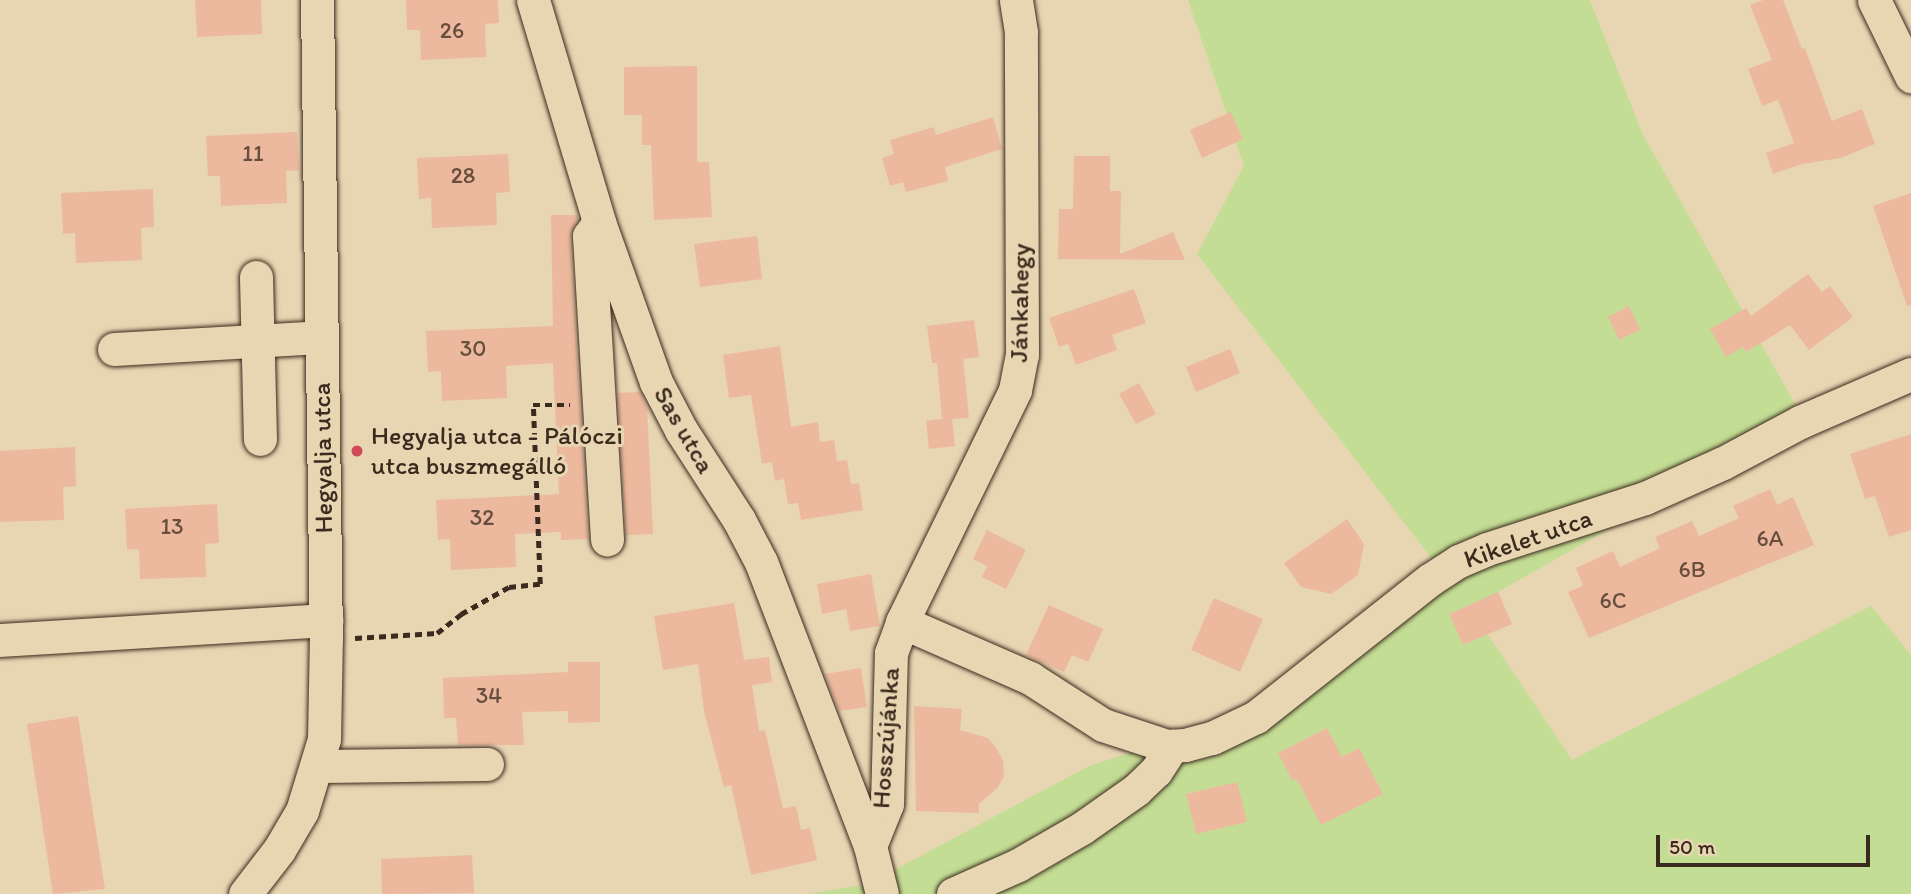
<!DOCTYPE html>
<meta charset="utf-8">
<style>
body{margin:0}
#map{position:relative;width:1911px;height:894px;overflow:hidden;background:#e8d5b2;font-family:Itim,sans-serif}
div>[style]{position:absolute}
.green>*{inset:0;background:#c4dd94}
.building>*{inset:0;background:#edb99e}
.path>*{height:4.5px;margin-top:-2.25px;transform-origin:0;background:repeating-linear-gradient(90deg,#3b2a1e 0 7px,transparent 0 12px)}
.roads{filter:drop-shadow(0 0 2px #3b2a1e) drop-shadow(0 0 2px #3b2a1e)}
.minor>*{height:33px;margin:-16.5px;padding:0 16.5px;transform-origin:16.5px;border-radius:16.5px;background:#e8d5b2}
.dots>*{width:19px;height:19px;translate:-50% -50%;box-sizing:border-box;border:4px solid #e8d5b2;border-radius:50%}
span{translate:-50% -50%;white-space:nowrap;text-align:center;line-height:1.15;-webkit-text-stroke:6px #e8d5b2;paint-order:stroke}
.number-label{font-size:23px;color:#684e3e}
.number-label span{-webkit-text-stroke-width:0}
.street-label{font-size:26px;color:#3b2a1e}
.poi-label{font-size:26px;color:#3b2a1e}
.left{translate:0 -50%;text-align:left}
.scale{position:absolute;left:1656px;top:835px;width:214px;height:32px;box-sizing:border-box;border:4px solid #3b2a1e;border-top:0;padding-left:9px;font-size:21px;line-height:24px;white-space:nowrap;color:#3b2a1e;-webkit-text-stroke:5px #e8d5b2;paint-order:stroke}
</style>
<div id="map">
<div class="green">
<div style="clip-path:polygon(1188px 0,1590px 0,1642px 133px,1803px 418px,1470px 608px,1572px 760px,1871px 606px,1911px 655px,1911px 894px,807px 894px,868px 884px,1089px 766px,1247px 715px,1449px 581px,1197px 254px,1244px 166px)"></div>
</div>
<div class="building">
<div style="clip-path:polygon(195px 0,261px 0,262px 34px,197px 37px)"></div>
<div style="clip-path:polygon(406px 0,498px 0,499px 23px,485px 24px,486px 57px,421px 60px,420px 30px,407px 30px)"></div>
<div style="clip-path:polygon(1763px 0,1783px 0,1802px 49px,1805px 48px,1832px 121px,1862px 109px,1875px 144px,1841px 158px,1802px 164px,1773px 174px,1766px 153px,1794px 143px,1778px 100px,1762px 106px,1748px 69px,1772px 60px,1750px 5px)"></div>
<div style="clip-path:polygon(697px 66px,697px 162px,709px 162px,712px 217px,654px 220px,651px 145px,642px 145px,642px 115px,624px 115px,624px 67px)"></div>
<div style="clip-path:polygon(1231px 112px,1243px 139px,1202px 158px,1190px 130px)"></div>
<div style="clip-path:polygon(993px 117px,1002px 149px,945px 167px,948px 181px,906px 192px,903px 182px,890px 186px,882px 158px,894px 154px,890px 140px,934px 127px,936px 135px)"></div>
<div style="clip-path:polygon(297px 132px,299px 170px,286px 171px,287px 203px,221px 206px,220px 176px,208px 176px,206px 136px)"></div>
<div style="clip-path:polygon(508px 154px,510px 192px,496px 193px,497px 225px,432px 228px,431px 198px,419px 199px,417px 158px)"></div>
<div style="clip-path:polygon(1074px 156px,1110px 156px,1110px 191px,1121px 191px,1120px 254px,1173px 232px,1185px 260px,1058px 259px,1059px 209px,1073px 209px)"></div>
<div style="clip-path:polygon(153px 189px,154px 227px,141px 228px,142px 260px,76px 263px,75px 233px,63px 234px,61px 193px)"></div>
<div style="clip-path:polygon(1911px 193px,1911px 305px,1907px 306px,1873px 206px)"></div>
<div style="clip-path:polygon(551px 215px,577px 215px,578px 219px,570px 237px,588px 539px,561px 540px,561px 532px,515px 534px,516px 567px,451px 570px,450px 539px,438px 540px,436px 500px,559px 494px,553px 363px,506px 366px,507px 398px,442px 401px,441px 371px,428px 372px,426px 331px,553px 326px)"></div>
<div style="clip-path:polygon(757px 236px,762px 279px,700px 287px,694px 244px)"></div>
<div style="clip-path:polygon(1808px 274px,1822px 292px,1830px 286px,1853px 317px,1809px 350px,1790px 325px,1746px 352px,1743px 347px,1726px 357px,1710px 329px,1746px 308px,1751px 316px)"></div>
<div style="clip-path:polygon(1134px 289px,1146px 323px,1112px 335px,1117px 350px,1076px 365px,1068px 344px,1059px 347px,1049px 318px)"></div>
<div style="clip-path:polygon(1629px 306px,1640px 330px,1619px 340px,1608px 317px)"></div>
<div style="clip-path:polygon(974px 320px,979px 357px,963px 359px,969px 418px,952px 419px,955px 446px,929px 449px,926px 421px,942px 419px,937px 363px,932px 363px,927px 326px)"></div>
<div style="clip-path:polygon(780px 346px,791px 427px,818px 422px,820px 442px,834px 440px,837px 461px,847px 460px,851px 484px,859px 483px,863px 510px,801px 520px,798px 503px,788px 504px,784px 479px,775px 481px,772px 462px,762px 464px,751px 395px,729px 398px,723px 355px)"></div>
<div style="clip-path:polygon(1230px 349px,1240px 373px,1196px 392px,1186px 367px)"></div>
<div style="clip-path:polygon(1139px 383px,1156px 414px,1136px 424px,1119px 394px)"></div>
<div style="clip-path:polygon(640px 392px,647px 407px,653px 534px,626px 535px,618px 393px)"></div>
<div style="clip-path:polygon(1911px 434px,1911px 530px,1889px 537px,1875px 496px,1865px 499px,1850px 454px)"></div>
<div style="clip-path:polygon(75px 447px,76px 486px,63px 487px,64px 520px,0 522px,0 451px)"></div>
<div style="clip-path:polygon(1770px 489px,1777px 505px,1793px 497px,1814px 545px,1589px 638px,1568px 592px,1583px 586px,1576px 568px,1613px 551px,1620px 567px,1660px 548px,1655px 537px,1692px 521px,1699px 536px,1739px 518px,1733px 506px)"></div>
<div style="clip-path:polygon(217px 504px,219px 543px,205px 544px,206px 577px,140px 579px,139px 549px,127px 550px,125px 509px)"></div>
<div style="clip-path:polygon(1347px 519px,1364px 544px,1358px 575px,1331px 594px,1301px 587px,1284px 563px)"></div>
<div style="clip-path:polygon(987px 530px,1026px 550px,1006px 589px,982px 577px,987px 566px,973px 559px)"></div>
<div style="clip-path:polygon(871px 574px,880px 626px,850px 631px,846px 609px,822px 614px,817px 584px)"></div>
<div style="clip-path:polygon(1498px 592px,1512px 624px,1463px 645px,1449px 614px)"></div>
<div style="clip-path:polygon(1214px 598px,1263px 619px,1240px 672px,1191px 650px)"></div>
<div style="clip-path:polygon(734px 603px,744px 660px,769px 657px,772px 682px,752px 685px,759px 731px,765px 730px,783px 809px,796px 806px,801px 830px,810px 828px,817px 860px,751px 875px,731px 785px,724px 787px,704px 711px,698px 664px,663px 670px,654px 616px)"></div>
<div style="clip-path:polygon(1049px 605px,1103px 629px,1088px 662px,1072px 655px,1064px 672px,1026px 655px)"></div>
<div style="clip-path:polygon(568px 662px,600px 662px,600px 722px,568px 723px,568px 711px,522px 712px,524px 745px,458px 745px,456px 718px,444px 718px,443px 678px,568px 672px)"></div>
<div style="clip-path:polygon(861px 668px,867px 707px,839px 711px,825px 674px)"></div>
<div style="clip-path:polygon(914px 706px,962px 709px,960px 730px,988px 738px,997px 749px,1003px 761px,1004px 776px,998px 787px,979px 804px,979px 813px,916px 811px)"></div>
<div style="clip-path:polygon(78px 716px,105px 889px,53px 894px,27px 724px)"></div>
<div style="clip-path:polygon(1327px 728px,1342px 757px,1359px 748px,1383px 794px,1321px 825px,1297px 780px,1292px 780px,1278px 753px)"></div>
<div style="clip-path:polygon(1237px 782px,1247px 822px,1196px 834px,1186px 794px)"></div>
<div style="clip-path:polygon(472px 855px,474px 893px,382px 894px,381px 859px)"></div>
</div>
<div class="path">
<div style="left:355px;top:638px;width:82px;rotate:-3.5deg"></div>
<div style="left:437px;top:633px;width:31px;rotate:-38deg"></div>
<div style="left:461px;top:614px;width:55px;rotate:-29.4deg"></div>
<div style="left:509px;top:587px;width:31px;rotate:-6deg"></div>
<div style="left:540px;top:584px;width:179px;rotate:-92.2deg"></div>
<div style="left:533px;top:405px;width:37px"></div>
</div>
<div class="roads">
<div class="minor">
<div style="left:533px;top:0;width:232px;rotate:73.4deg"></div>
<div style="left:599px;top:222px;width:170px;rotate:70.4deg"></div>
<div style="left:656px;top:382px;width:54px;rotate:62.5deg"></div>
<div style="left:681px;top:430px;width:107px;rotate:57.2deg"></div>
<div style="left:739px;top:520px;width:47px;rotate:62.4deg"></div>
<div style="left:761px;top:562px;width:304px;rotate:69deg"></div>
<div style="left:870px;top:846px;width:49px;rotate:76deg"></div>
<div style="left:1874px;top:0;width:85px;rotate:64deg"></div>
<div style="left:595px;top:228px;width:10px;rotate:127deg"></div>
<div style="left:589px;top:236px;width:304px;rotate:86.6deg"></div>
<div style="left:256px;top:277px;width:162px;rotate:88.6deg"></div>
<div style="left:114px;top:349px;width:207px;rotate:-3.3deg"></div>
<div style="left:902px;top:622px;width:140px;rotate:23.6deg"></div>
<div style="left:1030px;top:678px;width:87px;rotate:32.8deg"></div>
<div style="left:1103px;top:725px;width:67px;rotate:18.2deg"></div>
<div style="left:1167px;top:746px;width:18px;rotate:-3deg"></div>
<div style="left:1185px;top:745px;width:28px;rotate:-15deg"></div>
<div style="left:1212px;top:738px;width:49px;rotate:-25.5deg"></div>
<div style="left:1256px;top:717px;width:223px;rotate:-38.3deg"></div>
<div style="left:1431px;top:579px;width:33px;rotate:-33deg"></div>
<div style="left:1459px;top:561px;width:30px;rotate:-23deg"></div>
<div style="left:1487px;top:549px;width:166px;rotate:-17.9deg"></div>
<div style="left:1645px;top:498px;width:85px;rotate:-24.2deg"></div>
<div style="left:1723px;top:463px;width:87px;rotate:-28deg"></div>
<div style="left:1800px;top:422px;width:121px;rotate:-23.4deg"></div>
<div style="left:0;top:640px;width:327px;rotate:-3.5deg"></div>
<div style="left:318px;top:766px;width:169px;rotate:-0.7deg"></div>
<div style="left:870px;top:846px;width:45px;rotate:-68deg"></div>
<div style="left:887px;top:804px;width:151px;rotate:-88.5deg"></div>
<div style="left:891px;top:653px;width:33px;rotate:-70deg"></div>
<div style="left:902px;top:622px;width:258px;rotate:-64deg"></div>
<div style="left:1015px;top:390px;width:36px;rotate:-79deg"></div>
<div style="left:1022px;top:355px;width:323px;rotate:-90.2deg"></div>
<div style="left:1021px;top:32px;width:32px;rotate:-99deg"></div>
<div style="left:245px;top:894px;width:56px;rotate:-52.3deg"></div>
<div style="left:279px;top:850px;width:45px;rotate:-59.5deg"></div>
<div style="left:302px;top:811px;width:75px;rotate:-73deg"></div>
<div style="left:324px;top:739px;width:100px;rotate:-88.9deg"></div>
<div style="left:326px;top:639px;width:639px;rotate:-90.81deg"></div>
<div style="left:953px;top:894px;width:71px;rotate:-24deg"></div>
<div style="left:1018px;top:865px;width:74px;rotate:-30deg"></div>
<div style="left:1082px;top:828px;width:66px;rotate:-35.1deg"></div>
<div style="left:1136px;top:790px;width:28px;rotate:-44deg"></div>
<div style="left:1156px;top:771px;width:30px;rotate:-57deg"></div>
</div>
</div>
<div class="dots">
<div style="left:357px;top:451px;background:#d1495b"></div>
</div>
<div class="number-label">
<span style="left:452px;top:30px">26</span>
<span style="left:253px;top:153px">11</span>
<span style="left:463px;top:175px">28</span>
<span style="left:473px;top:348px">30</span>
<span style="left:482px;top:517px">32</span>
<span style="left:172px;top:526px">13</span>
<span style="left:1770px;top:538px">6A</span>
<span style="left:1692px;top:569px">6B</span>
<span style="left:1613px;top:600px">6C</span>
<span style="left:489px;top:695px">34</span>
</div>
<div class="street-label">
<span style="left:1020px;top:303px;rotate:-89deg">Jánkahegy</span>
<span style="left:684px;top:430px;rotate:60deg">Sas utca</span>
<span style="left:323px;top:458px;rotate:-91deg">Hegyalja utca</span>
<span style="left:1528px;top:539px;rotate:-19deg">Kikelet utca</span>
<span style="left:886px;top:738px;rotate:-86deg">Hosszújánka</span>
</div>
<div class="poi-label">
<span class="left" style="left:371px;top:451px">Hegyalja utca - Pálóczi<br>utca buszmegálló</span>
</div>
<div class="scale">50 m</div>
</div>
